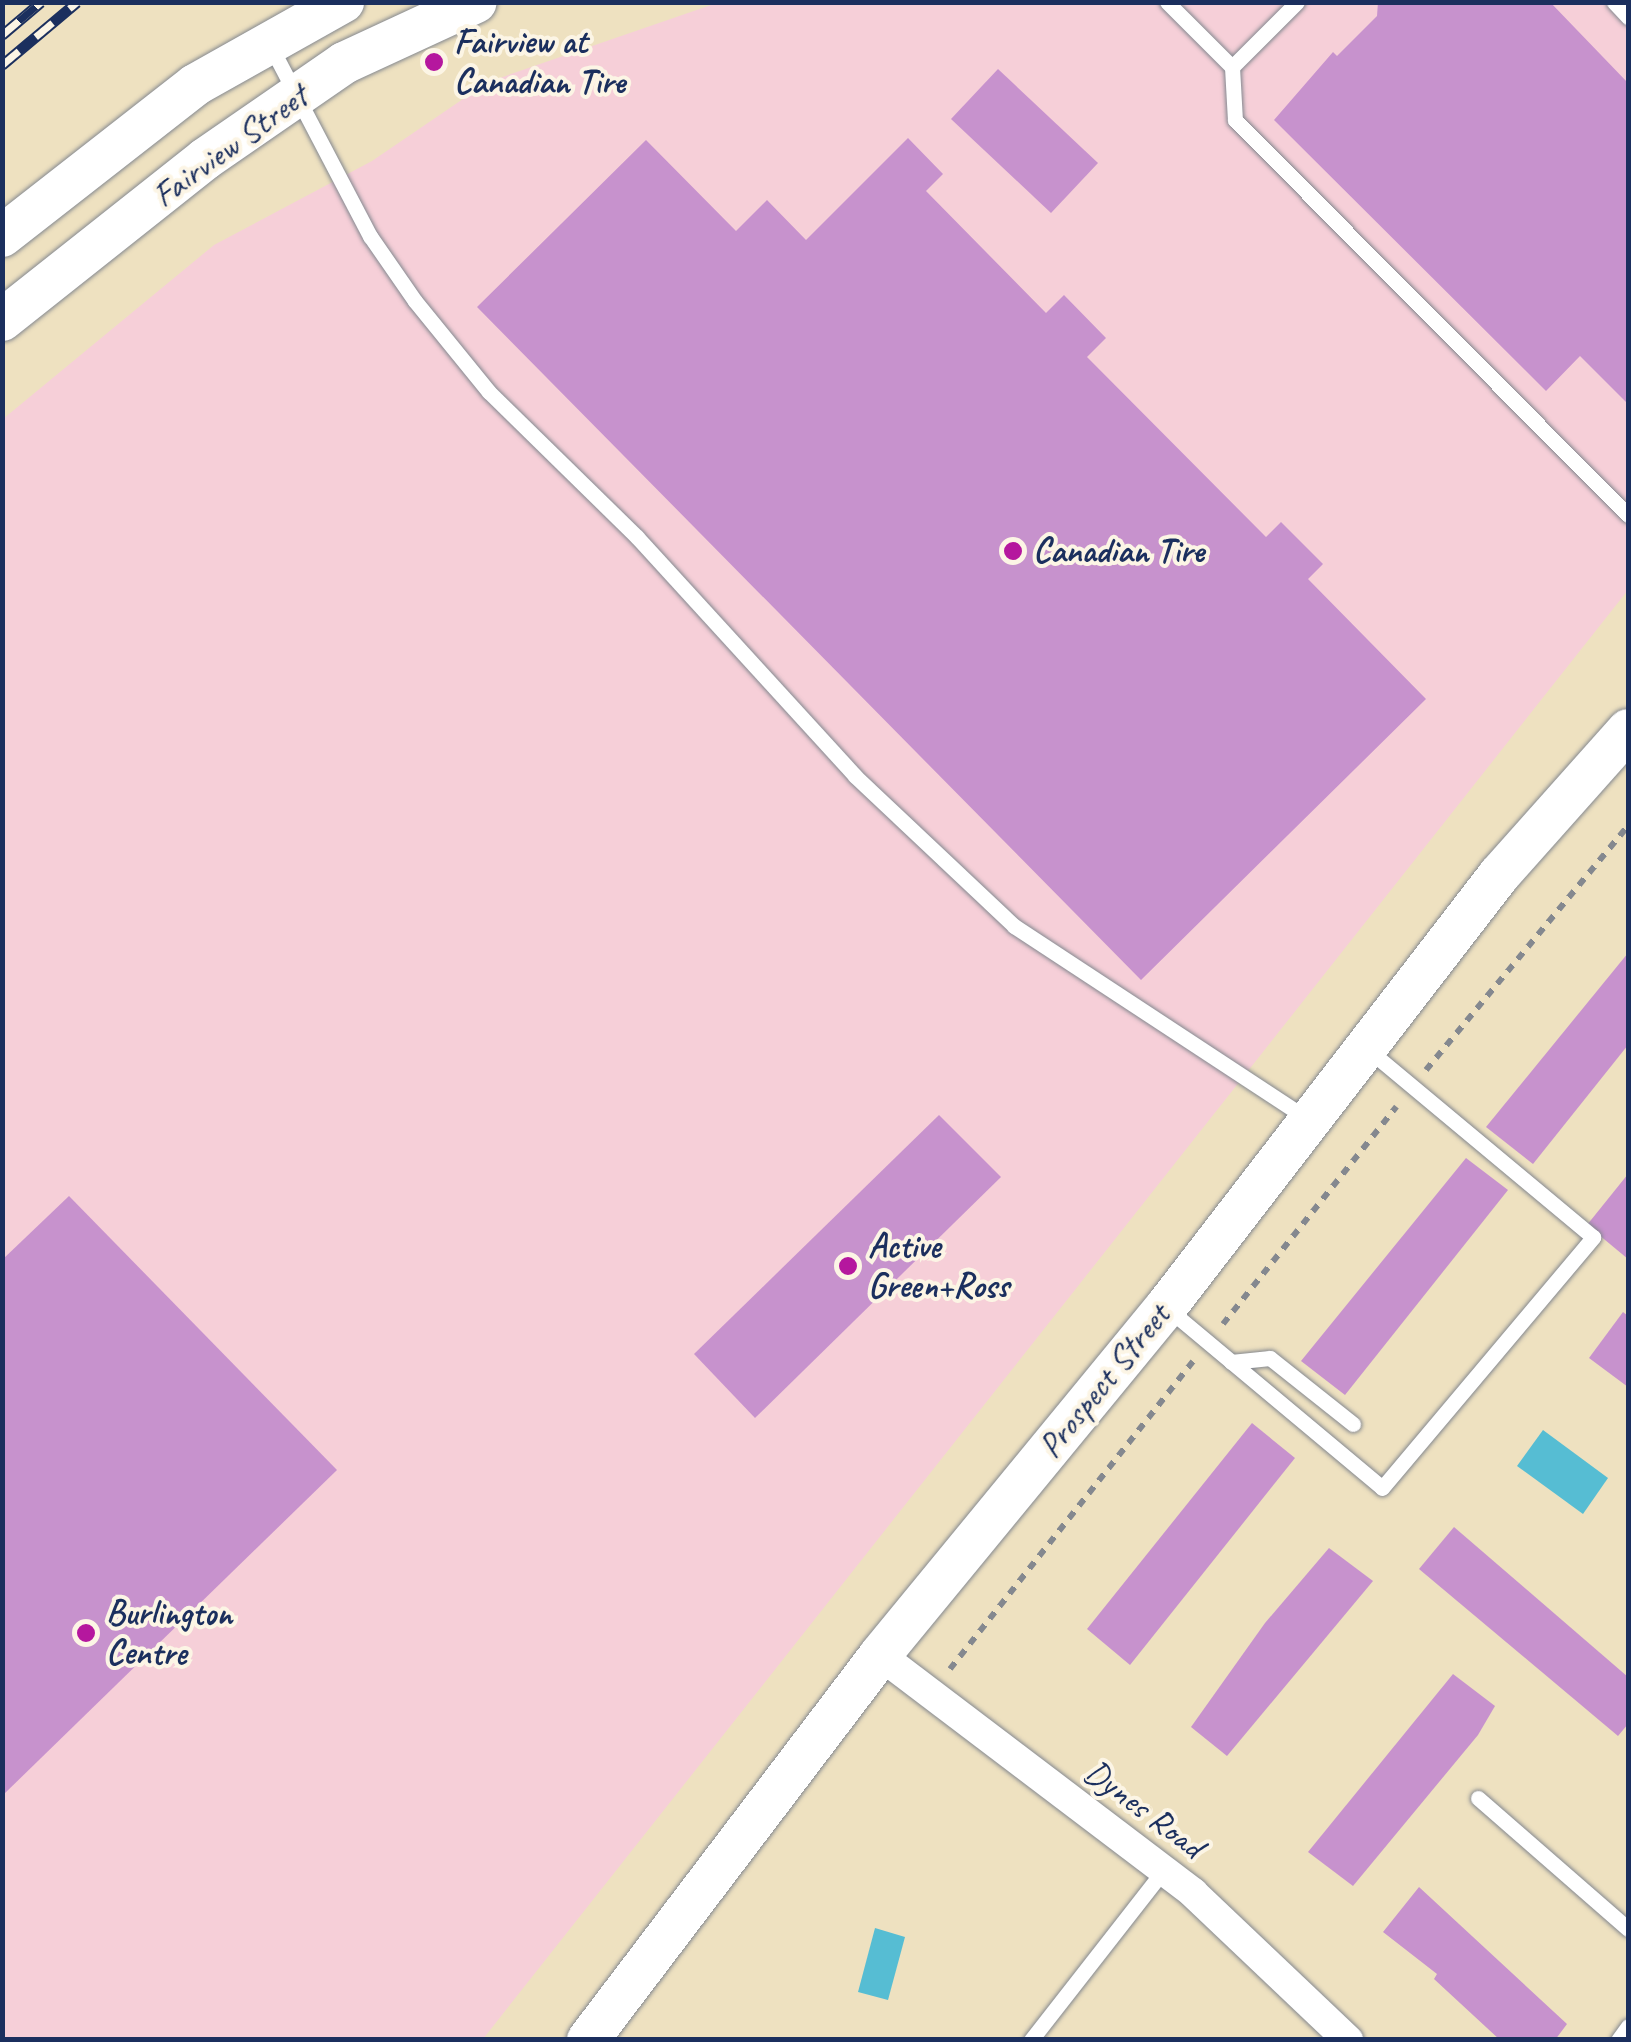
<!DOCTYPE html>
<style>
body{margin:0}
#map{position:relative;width:1631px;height:2042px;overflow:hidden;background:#eee1c0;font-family:Caveat,sans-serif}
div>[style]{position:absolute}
.built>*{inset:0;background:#f6cfd8}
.water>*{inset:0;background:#56bdd3}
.building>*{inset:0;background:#c792cd}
.path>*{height:6px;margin-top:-3px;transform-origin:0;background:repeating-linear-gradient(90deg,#84888f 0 8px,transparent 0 16px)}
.roads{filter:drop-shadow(0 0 2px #84888f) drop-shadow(0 0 2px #84888f)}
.lane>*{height:15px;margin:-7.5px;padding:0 7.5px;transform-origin:7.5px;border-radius:7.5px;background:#fff}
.street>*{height:30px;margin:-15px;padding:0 15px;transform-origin:15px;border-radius:15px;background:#fff}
.secondary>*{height:42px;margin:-21px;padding:0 21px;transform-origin:21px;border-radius:21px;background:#fff}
.rail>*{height:11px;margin-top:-5.5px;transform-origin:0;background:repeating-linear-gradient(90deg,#fcf5e5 0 22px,#1b2f5e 0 44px);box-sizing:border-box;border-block:2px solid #1b2f5e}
.dots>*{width:28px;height:28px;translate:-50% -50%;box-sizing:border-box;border:5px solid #fcf5e5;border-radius:50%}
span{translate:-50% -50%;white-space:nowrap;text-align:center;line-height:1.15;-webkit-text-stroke:8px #fcf5e5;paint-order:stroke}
.poi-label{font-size:35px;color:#1b2f5e;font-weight:700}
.left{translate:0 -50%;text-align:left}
.street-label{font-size:35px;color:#1b2f5e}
.frame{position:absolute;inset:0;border:5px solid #1b2f5e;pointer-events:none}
</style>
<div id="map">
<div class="built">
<div style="clip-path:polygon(717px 3px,1628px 3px,1628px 590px,483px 2039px,3px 2040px,3px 419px,214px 245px,372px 161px,488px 82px)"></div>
</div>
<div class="water">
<div style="clip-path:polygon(1543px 1430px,1608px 1478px,1583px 1514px,1517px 1466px)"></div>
<div style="clip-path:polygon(875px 1928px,905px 1937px,888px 2000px,858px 1992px)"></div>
</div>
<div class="building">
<div style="clip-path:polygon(1378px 2px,1550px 2px,1628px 83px,1628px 404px,1580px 356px,1546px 391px,1274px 120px,1333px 52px,1337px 56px,1377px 16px)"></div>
<div style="clip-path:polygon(998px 69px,1098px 163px,1051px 213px,951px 119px)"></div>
<div style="clip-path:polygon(908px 138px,943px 174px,926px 191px,1046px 313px,1064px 295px,1106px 338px,1087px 357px,1266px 537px,1281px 522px,1323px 564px,1308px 579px,1426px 699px,1141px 980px,477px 307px,646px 140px,736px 231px,767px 200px,806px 240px)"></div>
<div style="clip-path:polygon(1628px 953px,1628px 1045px,1533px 1164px,1486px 1127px)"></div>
<div style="clip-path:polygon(939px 1115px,1001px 1177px,755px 1418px,694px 1354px)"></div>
<div style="clip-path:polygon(1466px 1158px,1508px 1190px,1345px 1395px,1301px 1361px)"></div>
<div style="clip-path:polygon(1628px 1174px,1628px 1259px,1587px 1225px)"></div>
<div style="clip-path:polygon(69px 1196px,337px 1470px,2px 1796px,2px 1260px)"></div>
<div style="clip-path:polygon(1623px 1312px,1628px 1316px,1628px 1387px,1589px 1358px)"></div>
<div style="clip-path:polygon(1252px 1423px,1295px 1458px,1130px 1665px,1087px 1629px)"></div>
<div style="clip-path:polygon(1454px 1527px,1628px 1677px,1628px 1724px,1618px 1736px,1419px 1569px)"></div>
<div style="clip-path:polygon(1329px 1548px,1373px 1581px,1227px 1756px,1191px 1727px,1265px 1623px)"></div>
<div style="clip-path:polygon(1453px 1674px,1495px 1706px,1478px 1735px,1353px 1886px,1308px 1852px)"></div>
<div style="clip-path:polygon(1419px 1887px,1567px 2024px,1555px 2040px,1500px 2040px,1434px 1979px,1437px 1974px,1383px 1932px)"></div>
</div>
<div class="path">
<div style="left:1426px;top:1070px;width:317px;rotate:-50.4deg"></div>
<div style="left:1223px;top:1324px;width:278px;rotate:-51.4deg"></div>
<div style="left:950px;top:1669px;width:392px;rotate:-51.7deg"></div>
</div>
<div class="roads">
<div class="lane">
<div style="left:1167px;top:2px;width:92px;rotate:45deg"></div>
<div style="left:1232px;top:67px;width:92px;rotate:-45deg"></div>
<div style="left:1614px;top:2px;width:21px;rotate:47deg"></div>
<div style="left:270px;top:45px;width:216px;rotate:62.4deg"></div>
<div style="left:370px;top:236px;width:79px;rotate:55.3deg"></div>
<div style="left:415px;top:301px;width:117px;rotate:50.9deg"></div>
<div style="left:489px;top:392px;width:207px;rotate:44.4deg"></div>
<div style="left:637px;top:537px;width:323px;rotate:47.6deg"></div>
<div style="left:855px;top:776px;width:219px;rotate:43.3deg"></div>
<div style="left:1014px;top:926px;width:349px;rotate:33.3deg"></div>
<div style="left:1232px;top:67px;width:53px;rotate:86.8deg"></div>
<div style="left:1235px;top:120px;width:557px;rotate:45.15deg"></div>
<div style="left:1167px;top:1308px;width:280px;rotate:39.9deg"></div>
<div style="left:1382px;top:1488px;width:328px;rotate:-49.9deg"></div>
<div style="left:1593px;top:1237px;width:294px;rotate:-140.2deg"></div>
<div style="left:1231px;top:1362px;width:39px;rotate:-6deg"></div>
<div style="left:1270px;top:1358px;width:106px;rotate:38.5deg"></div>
<div style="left:1478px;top:1798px;width:199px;rotate:41.1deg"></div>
<div style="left:1031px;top:2040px;width:214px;rotate:-52deg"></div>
<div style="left:1618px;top:2040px;width:17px;rotate:-54deg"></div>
</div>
<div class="street">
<div style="left:880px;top:1655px;width:393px;rotate:37.2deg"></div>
<div style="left:1193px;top:1893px;width:214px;rotate:43.5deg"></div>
</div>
<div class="secondary">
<div style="left:2px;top:236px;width:245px;rotate:-38deg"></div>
<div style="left:195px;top:85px;width:170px;rotate:-29.3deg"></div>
<div style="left:2px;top:320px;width:259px;rotate:-38.4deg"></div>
<div style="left:205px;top:159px;width:169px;rotate:-34.6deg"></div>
<div style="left:344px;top:63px;width:145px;rotate:-24.8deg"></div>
<div style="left:588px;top:2040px;width:483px;rotate:-52.8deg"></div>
<div style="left:880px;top:1655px;width:450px;rotate:-50.6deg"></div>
<div style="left:1166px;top:1307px;width:545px;rotate:-52.37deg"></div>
<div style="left:1499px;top:875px;width:194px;rotate:-48.3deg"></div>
</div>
</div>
<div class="rail">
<div style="left:2px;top:35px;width:51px;rotate:-40.2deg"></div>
<div style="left:2px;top:65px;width:98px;rotate:-40deg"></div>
</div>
<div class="dots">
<div style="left:434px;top:62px;background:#b5179e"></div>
<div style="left:1013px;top:551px;background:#b5179e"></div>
<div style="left:848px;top:1266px;background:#b5179e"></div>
<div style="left:86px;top:1633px;background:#b5179e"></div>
</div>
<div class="poi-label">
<span class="left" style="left:454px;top:62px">Fairview at<br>Canadian Tire</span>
<span class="left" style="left:1033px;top:551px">Canadian Tire</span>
<span class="left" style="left:868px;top:1266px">Active<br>Green+Ross</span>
<span class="left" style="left:106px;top:1633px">Burlington<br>Centre</span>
</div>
<div class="street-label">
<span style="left:230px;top:146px;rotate:-36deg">Fairview Street</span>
<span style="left:1104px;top:1381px;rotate:-51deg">Prospect Street</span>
<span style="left:1144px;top:1809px;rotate:37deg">Dynes Road</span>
</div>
<div class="frame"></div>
</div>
